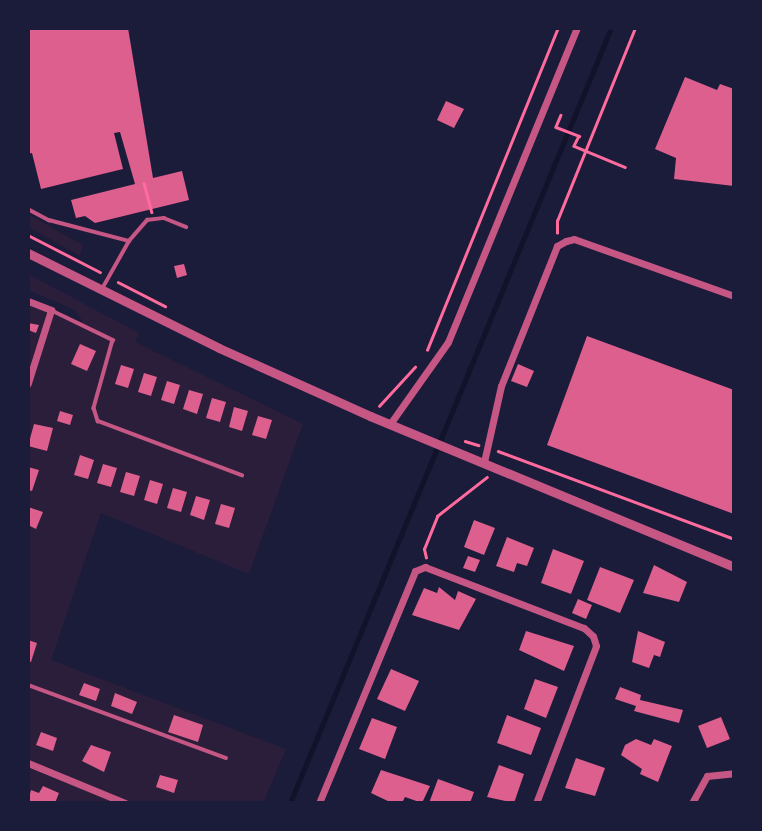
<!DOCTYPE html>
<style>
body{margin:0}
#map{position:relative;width:762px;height:831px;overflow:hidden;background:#1b1b3a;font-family:Signika,sans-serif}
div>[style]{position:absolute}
.green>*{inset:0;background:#2a1e3b}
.stream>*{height:4.5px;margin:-2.25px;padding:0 2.25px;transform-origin:2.25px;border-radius:2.25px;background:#12122b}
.building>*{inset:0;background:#dd5f8e}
.path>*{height:2.5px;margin:-1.25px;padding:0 1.25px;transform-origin:1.25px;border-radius:1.25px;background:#ff6b9d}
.service>*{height:3.5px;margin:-1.75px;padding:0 1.75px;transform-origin:1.75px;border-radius:1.75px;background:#c65784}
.minor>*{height:7px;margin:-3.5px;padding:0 3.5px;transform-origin:3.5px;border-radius:3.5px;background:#c65784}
.tertiary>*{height:9px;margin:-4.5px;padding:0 4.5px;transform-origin:4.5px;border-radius:4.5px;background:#c65784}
span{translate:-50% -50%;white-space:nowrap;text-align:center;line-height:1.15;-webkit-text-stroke:7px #1b1b3a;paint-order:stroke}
.frame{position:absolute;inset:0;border:30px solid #1b1b3a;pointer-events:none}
</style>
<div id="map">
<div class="green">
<div style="clip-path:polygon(28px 214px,83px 245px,80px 256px,28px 227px)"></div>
<div style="clip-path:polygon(28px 274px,139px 333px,135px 342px,303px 424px,249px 574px,101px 513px,51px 660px,286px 749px,263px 803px,28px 803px,28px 306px,83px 322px,75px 310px,28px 290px)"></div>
</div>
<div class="stream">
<div style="left:290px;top:803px;width:839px;rotate:-67.5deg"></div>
</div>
<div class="building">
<div style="clip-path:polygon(28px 28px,128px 28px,153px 178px,182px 171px,189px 200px,95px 223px,85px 216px,76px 218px,71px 200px,135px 184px,120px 132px,114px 133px,123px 169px,41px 189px,32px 153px,28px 154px)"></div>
<div style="clip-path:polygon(685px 77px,717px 90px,720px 84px,734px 89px,734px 186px,674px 179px,676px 158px,655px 149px)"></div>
<div style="clip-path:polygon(446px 101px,464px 109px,454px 128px,437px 120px)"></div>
<div style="clip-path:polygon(184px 264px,187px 275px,177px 278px,174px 266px)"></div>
<div style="clip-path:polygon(28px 323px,39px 325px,36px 333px,28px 330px)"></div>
<div style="clip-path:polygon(587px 336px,734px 390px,734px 514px,547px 445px)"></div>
<div style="clip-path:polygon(80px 344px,96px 351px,87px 371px,71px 364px)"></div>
<div style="clip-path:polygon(518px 364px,534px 371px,527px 387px,511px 381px)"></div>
<div style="clip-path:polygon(121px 365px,134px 369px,128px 388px,115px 384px)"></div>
<div style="clip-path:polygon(144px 373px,157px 377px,151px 396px,138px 392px)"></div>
<div style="clip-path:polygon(167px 381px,180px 385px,174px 404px,161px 400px)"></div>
<div style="clip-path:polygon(189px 390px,203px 394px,197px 414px,183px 409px)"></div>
<div style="clip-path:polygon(212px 398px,226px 402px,220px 422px,206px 418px)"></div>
<div style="clip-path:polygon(234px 407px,248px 411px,242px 431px,229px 427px)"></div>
<div style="clip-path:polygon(60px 411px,73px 415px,70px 425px,57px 421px)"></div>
<div style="clip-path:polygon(258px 416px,272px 420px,266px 439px,252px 435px)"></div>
<div style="clip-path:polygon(34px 424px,53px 428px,47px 451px,28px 446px)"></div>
<div style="clip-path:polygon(80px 455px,94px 460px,88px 479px,74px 475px)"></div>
<div style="clip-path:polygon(103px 464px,117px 468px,111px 487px,97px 483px)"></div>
<div style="clip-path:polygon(28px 467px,39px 470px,32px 491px,28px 490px)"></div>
<div style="clip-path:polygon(126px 472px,140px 476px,134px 496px,120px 492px)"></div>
<div style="clip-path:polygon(150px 480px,163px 484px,157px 504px,144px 500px)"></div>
<div style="clip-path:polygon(173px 488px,187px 492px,181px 512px,167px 508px)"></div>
<div style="clip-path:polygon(196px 496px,210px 500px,204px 520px,190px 515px)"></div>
<div style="clip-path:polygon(221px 504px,235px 508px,229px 528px,215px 524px)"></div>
<div style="clip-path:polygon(28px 507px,43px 512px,36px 529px,28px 525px)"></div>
<div style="clip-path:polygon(474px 520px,495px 528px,484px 555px,464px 547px)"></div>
<div style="clip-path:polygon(507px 537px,534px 548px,527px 566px,517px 563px,514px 572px,496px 566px)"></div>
<div style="clip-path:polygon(553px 549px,584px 561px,571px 594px,541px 583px)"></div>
<div style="clip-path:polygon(468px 556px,480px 560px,475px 572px,463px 568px)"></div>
<div style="clip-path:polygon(654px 565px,687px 582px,679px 602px,643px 593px)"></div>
<div style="clip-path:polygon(600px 567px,634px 580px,620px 613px,587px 600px)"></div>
<div style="clip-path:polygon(439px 587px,455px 600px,458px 591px,476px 599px,459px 630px,412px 615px,424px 588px,437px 593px)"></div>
<div style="clip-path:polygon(578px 599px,592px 605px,586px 619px,572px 613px)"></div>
<div style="clip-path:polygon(526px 631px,574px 646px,564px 671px,519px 650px)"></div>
<div style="clip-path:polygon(638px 631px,665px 642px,660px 657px,654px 655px,649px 668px,632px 662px)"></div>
<div style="clip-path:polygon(28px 640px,37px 643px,31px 662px,28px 661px)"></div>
<div style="clip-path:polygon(391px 669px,419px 681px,405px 711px,377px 699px)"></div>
<div style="clip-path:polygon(535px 679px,558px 687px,546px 718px,524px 709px)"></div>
<div style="clip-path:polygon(84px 683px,100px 689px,96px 701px,79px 695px)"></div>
<div style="clip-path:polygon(620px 687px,641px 695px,640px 700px,683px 710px,679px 723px,634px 711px,636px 706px,615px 699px)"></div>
<div style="clip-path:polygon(115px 693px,137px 702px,132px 714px,111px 706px)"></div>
<div style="clip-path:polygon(174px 715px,203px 725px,198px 742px,168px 732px)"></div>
<div style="clip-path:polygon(507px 715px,541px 728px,531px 755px,497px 743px)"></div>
<div style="clip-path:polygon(721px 717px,730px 739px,707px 748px,698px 726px)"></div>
<div style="clip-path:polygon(372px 718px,397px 727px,385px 759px,359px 749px)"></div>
<div style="clip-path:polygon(41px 732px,57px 738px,53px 751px,36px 745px)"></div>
<div style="clip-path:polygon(636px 739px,651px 745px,654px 739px,672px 746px,658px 782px,640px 774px,642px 769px,621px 755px,625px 745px)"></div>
<div style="clip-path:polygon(91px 745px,111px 752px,104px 772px,82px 761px)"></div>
<div style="clip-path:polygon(576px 758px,605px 768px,595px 796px,565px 788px)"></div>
<div style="clip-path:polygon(499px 765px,524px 774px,514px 803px,487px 797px)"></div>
<div style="clip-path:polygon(381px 770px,430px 786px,422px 803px,405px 797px,402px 803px,392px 803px,371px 793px)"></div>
<div style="clip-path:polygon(160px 775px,178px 780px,174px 793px,156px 787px)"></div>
<div style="clip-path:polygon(438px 779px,474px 792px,470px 803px,429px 803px)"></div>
<div style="clip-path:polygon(43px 786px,59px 793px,55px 803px,28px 802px,31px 790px,39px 793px)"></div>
</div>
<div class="path">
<div style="left:561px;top:115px;width:13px;rotate:113deg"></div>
<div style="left:556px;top:127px;width:25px;rotate:21deg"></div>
<div style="left:579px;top:136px;width:11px;rotate:117deg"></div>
<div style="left:574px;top:146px;width:55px;rotate:22.4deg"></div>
<div style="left:144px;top:183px;width:30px;rotate:75deg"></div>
<div style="left:557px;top:233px;width:12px;rotate:-90deg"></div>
<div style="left:557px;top:221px;width:208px;rotate:-68deg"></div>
<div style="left:28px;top:235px;width:81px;rotate:27.2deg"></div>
<div style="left:118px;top:282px;width:53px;rotate:27.1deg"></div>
<div style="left:427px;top:350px;width:348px;rotate:-67.9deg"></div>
<div style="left:379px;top:406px;width:53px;rotate:-47.3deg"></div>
<div style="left:465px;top:441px;width:14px;rotate:17deg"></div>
<div style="left:498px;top:451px;width:252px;rotate:20.4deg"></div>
<div style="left:426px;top:558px;width:9px;rotate:-103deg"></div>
<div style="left:424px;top:549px;width:35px;rotate:-68deg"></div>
<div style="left:437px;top:516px;width:63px;rotate:-38deg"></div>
</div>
<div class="service">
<div style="left:28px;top:209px;width:24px;rotate:28deg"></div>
<div style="left:49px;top:220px;width:83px;rotate:14.7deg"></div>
<div style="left:102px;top:289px;width:55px;rotate:-60.6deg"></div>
<div style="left:129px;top:241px;width:28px;rotate:-49deg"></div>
<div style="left:147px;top:220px;width:17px;rotate:-7deg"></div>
<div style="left:164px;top:218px;width:24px;rotate:22deg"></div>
<div style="left:53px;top:311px;width:67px;rotate:25.8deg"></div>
<div style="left:113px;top:340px;width:71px;rotate:105.6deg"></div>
<div style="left:94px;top:408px;width:14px;rotate:73deg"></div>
<div style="left:98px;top:421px;width:154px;rotate:20.6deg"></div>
<div style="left:28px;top:685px;width:211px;rotate:20.2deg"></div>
</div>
<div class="minor">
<div style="left:28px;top:301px;width:25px;rotate:21deg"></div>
<div style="left:51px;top:310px;width:77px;rotate:107.5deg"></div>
<div style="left:390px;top:424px;width:100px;rotate:-54.7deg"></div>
<div style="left:448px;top:342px;width:339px;rotate:-67.7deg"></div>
<div style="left:484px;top:462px;width:78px;rotate:-77.4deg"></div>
<div style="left:501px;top:386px;width:151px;rotate:-68.2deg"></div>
<div style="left:557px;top:246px;width:10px;rotate:-29deg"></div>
<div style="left:566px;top:241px;width:8px;rotate:-14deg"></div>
<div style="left:574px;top:239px;width:170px;rotate:19.6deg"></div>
<div style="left:28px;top:763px;width:105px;rotate:22.4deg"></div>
<div style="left:319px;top:803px;width:251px;rotate:-67.5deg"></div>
<div style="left:415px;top:571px;width:11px;rotate:-22deg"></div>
<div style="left:425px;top:567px;width:170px;rotate:21deg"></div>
<div style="left:584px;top:628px;width:12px;rotate:42deg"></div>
<div style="left:593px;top:636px;width:10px;rotate:73deg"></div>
<div style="left:596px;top:646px;width:168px;rotate:110.9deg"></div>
<div style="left:692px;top:803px;width:31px;rotate:-61deg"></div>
<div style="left:707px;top:776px;width:27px;rotate:-6deg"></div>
</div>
<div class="tertiary">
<div style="left:28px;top:253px;width:213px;rotate:26.4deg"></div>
<div style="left:219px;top:348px;width:166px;rotate:24.2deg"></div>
<div style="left:370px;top:416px;width:394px;rotate:22.5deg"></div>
</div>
<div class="frame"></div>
</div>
